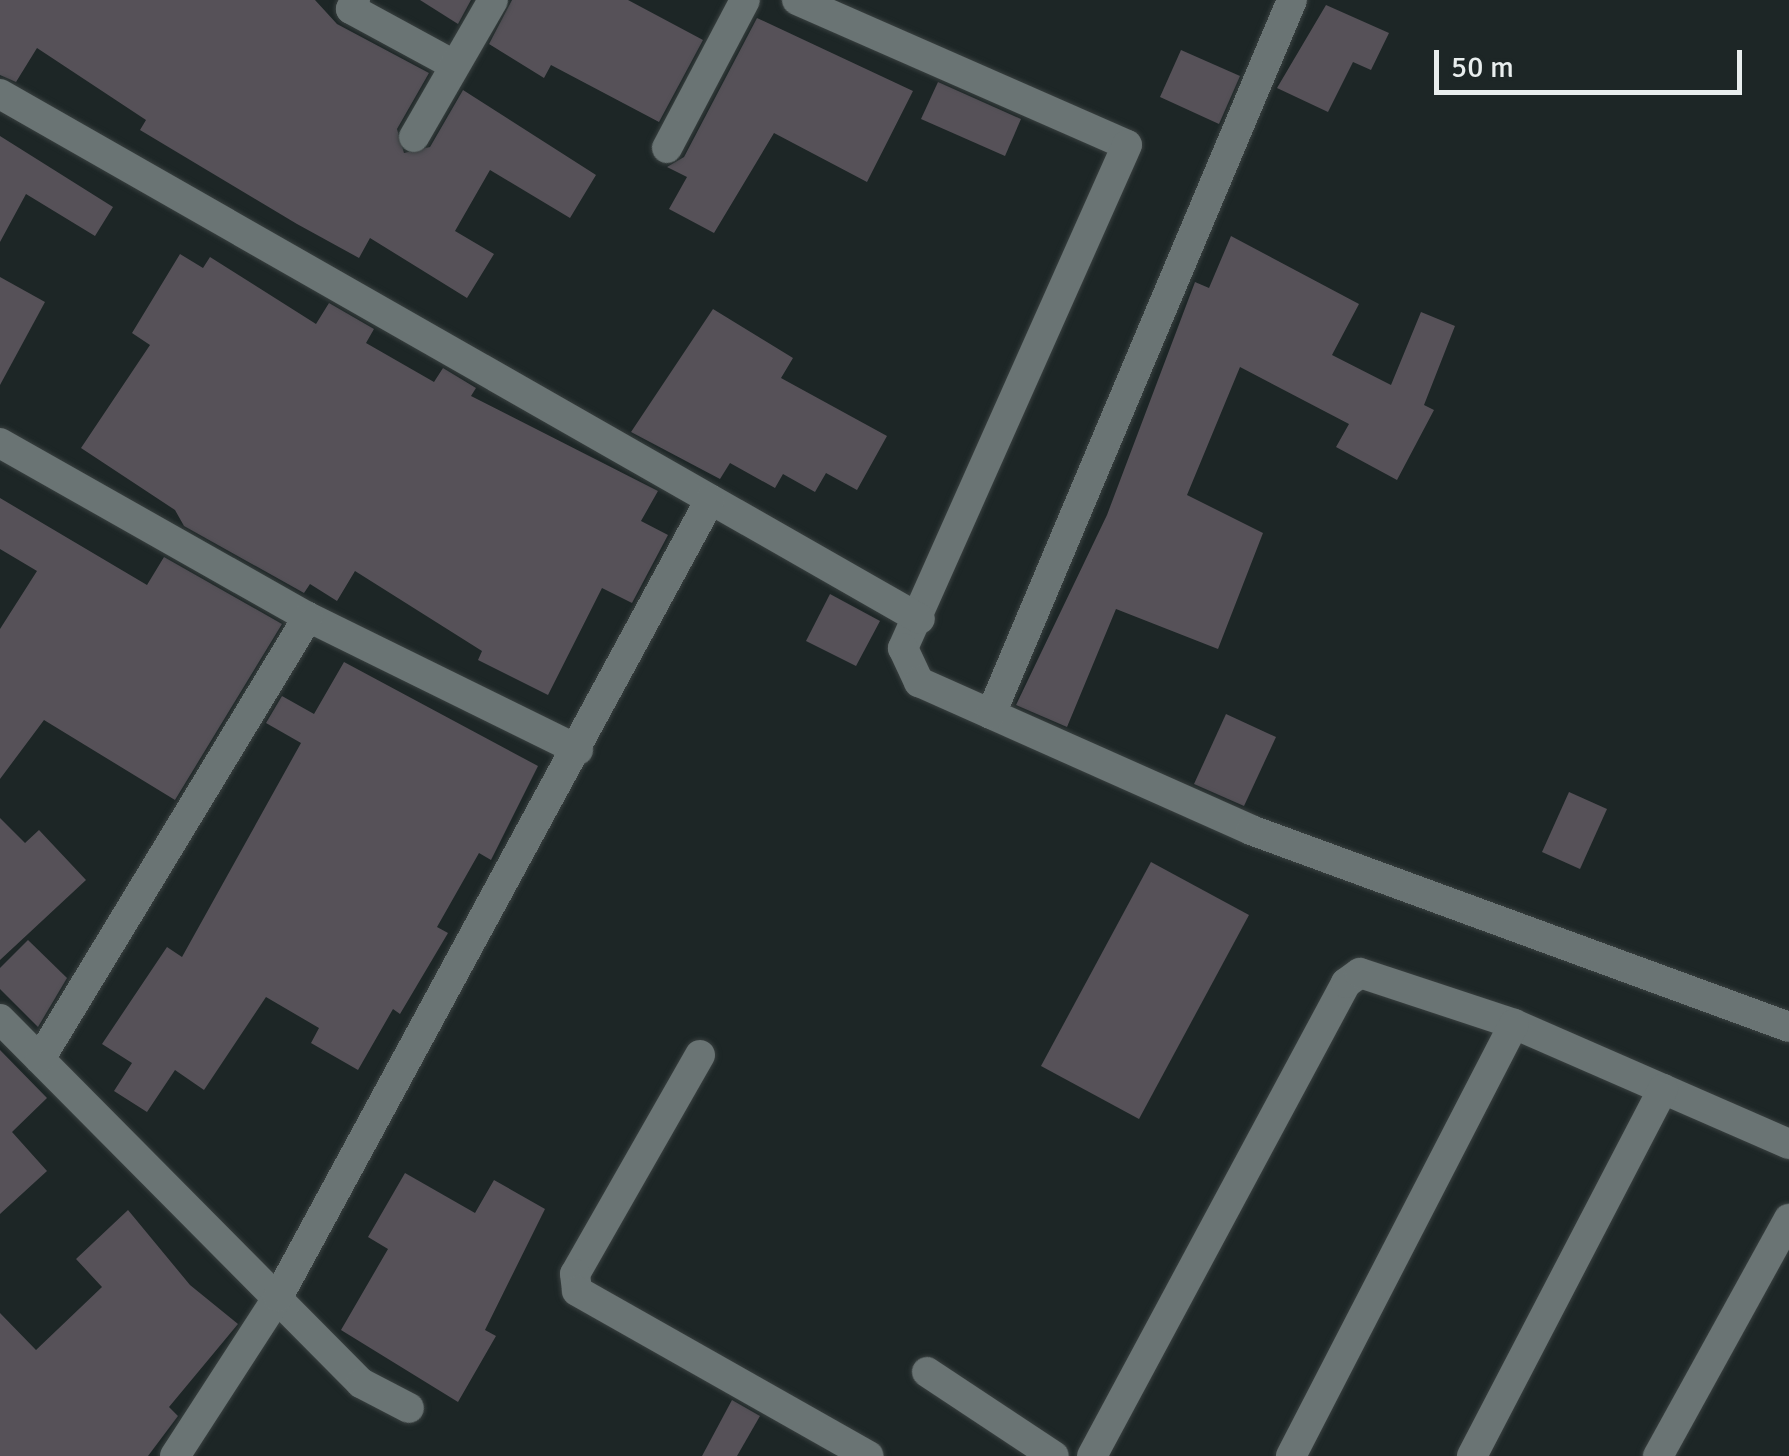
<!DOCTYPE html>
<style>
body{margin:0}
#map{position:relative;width:1789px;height:1456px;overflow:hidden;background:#1d2626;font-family:Signika,sans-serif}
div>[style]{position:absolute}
.building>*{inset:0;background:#565158}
.roads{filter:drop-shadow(0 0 2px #394040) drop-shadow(0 0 2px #394040)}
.minor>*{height:30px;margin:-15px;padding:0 15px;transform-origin:15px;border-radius:15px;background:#6a7474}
span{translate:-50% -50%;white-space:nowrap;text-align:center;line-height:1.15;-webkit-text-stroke:9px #1d2626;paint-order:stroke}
.scale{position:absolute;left:1434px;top:50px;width:308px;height:45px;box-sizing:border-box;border:5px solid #e9eeee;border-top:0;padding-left:12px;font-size:30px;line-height:35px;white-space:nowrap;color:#e9eeee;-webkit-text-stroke:8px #1d2626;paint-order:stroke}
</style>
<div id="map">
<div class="building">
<div style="clip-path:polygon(0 0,315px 0,337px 24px,429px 73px,397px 129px,404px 153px,430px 147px,463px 90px,596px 175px,570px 218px,490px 170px,455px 231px,494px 254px,467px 298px,370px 238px,359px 258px,297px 224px,140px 130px,146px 120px,37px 48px,16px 82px,0 75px)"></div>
<div style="clip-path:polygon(420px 0,471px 0,458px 24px)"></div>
<div style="clip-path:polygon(512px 0,628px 0,703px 40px,659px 122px,551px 65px,544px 78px,489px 44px)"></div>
<div style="clip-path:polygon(1326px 5px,1389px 33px,1371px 70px,1353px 62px,1328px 112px,1277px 88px)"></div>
<div style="clip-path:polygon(757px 18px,913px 91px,867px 182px,774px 133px,714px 233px,669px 209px,687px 177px,667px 167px,684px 157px)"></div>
<div style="clip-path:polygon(1181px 50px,1240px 76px,1219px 124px,1160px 97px)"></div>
<div style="clip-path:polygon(938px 82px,1021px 119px,1005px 156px,921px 119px)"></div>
<div style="clip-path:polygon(0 136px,113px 207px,95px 236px,26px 194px,0 242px)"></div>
<div style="clip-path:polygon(1231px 236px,1359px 304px,1332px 355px,1391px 385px,1421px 312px,1455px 326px,1424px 405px,1434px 410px,1397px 480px,1336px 447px,1349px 424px,1240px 367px,1187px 495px,1263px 533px,1218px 649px,1116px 609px,1067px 727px,1016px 705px,1107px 515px,1195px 282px,1209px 288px)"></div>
<div style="clip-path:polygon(180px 254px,203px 268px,210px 257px,316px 324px,329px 303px,374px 329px,366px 343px,434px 382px,443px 368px,476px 388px,471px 396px,658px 491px,641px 521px,668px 535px,632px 603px,602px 588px,548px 695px,478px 660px,482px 651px,355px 571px,337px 601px,310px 584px,304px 593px,184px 526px,175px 510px,81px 448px,150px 345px,132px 333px)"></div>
<div style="clip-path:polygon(0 277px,45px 302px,0 385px)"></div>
<div style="clip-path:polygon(713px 309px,793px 358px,781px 378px,887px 436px,857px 490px,826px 473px,815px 492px,783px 474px,775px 488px,730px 463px,720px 479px,631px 432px)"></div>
<div style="clip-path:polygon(0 498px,147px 585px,164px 557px,282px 624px,175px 800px,44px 720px,0 779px,0 629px,37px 571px,0 549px)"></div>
<div style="clip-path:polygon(830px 594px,880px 621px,856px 666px,806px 641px)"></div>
<div style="clip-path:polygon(344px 662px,538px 766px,491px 860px,479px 853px,437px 927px,448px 933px,400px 1014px,393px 1009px,358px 1070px,311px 1043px,319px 1028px,266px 997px,204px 1090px,175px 1070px,147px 1112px,114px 1091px,132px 1063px,102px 1044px,167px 947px,182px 957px,301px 743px,266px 723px,282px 696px,314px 714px)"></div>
<div style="clip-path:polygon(1226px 714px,1276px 737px,1244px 806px,1194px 784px)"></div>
<div style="clip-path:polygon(1569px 792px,1607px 809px,1580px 869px,1542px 852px)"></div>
<div style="clip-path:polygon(0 818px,25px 843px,39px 830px,86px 880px,0 960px)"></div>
<div style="clip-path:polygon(1151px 862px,1249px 915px,1139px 1119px,1041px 1066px)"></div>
<div style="clip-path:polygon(28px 940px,67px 978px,38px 1027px,0 989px,0 968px)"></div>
<div style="clip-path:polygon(0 1050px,47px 1098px,12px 1132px,47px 1171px,0 1214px)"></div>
<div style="clip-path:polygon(405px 1173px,475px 1213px,494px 1180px,545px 1209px,485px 1330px,496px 1336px,458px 1402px,341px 1330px,388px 1249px,368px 1237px)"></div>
<div style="clip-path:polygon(128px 1210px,190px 1285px,238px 1324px,169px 1407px,178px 1416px,148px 1456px,0 1456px,0 1313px,36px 1350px,102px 1287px,76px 1259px)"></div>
<div style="clip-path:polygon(732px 1400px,760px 1416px,737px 1456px,702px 1456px)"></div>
</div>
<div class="roads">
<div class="minor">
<div style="left:355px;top:0;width:10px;rotate:114deg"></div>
<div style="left:351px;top:9px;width:117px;rotate:28.5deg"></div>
<div style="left:797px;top:0;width:360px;rotate:23.7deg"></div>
<div style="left:1127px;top:145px;width:551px;rotate:114deg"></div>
<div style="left:903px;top:648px;width:38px;rotate:65deg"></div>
<div style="left:919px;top:682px;width:363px;rotate:24deg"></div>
<div style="left:1251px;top:830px;width:573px;rotate:20.11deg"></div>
<div style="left:0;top:94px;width:1059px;rotate:29.71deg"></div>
<div style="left:414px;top:137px;width:158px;rotate:-60deg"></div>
<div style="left:667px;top:148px;width:167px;rotate:-62.2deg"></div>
<div style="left:0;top:443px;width:354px;rotate:29.5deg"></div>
<div style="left:308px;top:617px;width:301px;rotate:26.2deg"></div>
<div style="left:991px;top:714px;width:775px;rotate:-67.14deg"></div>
<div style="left:0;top:1019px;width:513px;rotate:45.24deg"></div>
<div style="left:361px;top:1383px;width:54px;rotate:27.5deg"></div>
<div style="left:700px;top:1055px;width:252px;rotate:119.7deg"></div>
<div style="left:575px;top:1274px;width:17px;rotate:83deg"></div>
<div style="left:577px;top:1291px;width:335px;rotate:29.5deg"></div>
<div style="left:40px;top:1059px;width:517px;rotate:-58.77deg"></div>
<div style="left:927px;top:1372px;width:152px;rotate:33.5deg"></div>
<div style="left:175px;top:1456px;width:189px;rotate:-57.1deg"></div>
<div style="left:278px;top:1297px;width:907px;rotate:-61.54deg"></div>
<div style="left:1092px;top:1456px;width:537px;rotate:-61.76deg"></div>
<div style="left:1346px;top:983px;width:17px;rotate:-36deg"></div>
<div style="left:1360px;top:973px;width:162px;rotate:18.3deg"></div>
<div style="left:1514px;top:1024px;width:300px;rotate:23.6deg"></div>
<div style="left:1291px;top:1456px;width:486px;rotate:-62.7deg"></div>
<div style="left:1472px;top:1456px;width:414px;rotate:-62.5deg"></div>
<div style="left:1658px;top:1456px;width:271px;rotate:-61.1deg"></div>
</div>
</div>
<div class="scale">50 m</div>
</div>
